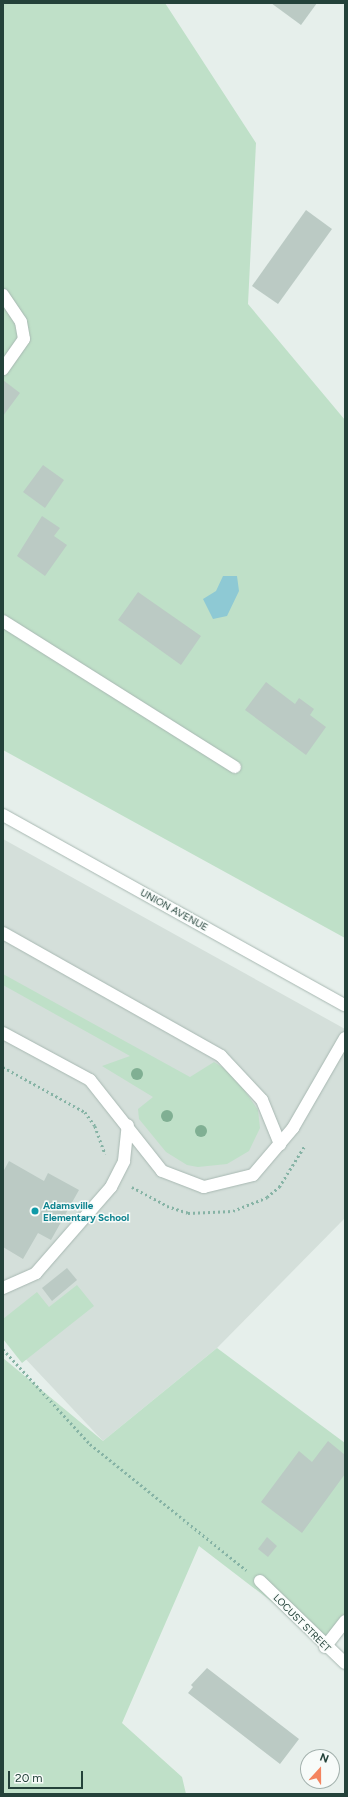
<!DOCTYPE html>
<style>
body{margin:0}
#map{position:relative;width:348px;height:1797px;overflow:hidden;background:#e6efeb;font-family:Figtree,sans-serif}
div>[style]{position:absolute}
.built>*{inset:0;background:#d4dfda}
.green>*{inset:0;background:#bfe0c8}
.water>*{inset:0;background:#8ec9d4}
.building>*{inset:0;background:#bbcac4}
.path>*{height:2.5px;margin-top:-1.25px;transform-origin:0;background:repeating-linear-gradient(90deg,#86b3a5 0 2px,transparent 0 5px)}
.roads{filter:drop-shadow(0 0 1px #a8b8b2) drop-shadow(0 0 1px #a8b8b2)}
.minor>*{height:12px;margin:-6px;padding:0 6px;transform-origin:6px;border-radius:6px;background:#fff}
.trees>*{width:12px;height:12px;margin:-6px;border-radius:50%;background:#80af93}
.dots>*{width:11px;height:11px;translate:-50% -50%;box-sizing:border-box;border:2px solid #f7fbf9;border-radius:50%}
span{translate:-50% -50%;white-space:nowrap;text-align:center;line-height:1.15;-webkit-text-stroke:3px #f7fbf9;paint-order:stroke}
.street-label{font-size:10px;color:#24423a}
.culture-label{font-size:10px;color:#0d838f;font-weight:700}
.left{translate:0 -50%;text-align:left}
.frame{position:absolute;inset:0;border:4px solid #24423a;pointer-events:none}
.north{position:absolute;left:300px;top:1749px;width:40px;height:40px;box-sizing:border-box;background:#f7fbf9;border:1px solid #a3b1ad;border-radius:50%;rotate:21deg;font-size:11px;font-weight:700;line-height:16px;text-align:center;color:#24423a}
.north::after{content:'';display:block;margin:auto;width:14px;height:18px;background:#f4845f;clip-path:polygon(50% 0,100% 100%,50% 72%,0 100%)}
.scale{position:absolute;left:8px;top:1771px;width:75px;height:18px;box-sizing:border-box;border:2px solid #24423a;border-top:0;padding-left:5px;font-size:12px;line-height:14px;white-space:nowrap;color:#24423a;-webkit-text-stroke:3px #f7fbf9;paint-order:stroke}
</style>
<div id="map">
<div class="built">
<div style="clip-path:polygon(3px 839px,345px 1029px,345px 1218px,217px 1348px,103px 1441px,3px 1335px)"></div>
</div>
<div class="green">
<div style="clip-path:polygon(3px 3px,165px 3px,256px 143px,248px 304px,345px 420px,345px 938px,3px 750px)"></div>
<div style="clip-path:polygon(3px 974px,190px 1077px,214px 1062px,233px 1074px,258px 1110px,260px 1128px,249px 1151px,227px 1164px,198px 1167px,187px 1165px,166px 1152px,139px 1119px,138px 1109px,153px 1097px,102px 1066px,130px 1056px,3px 985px)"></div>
<div style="clip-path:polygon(77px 1285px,94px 1306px,22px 1363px,3px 1339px,3px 1319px,37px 1292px,49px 1307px)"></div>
<div style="clip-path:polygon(217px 1348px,345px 1443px,345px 1622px,327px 1644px,199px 1546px,122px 1723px,182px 1777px,186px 1794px,3px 1794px,3px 1358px,103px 1441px)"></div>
</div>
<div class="water">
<div style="clip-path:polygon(223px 576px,237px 576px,239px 591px,227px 616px,213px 619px,203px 599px,216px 591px)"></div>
</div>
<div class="building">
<div style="clip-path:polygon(271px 3px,317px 3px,301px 25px)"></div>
<div style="clip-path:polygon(306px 210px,332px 229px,278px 304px,252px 286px)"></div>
<div style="clip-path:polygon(3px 380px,20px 393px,3px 416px)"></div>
<div style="clip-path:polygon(43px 465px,64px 480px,45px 508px,23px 492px)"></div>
<div style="clip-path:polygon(42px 516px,60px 528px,54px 536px,67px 545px,45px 576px,17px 556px)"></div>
<div style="clip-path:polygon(138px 592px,201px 636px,181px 665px,118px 620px)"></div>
<div style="clip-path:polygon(266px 682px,295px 704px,299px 698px,314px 709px,310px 715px,326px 727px,306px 755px,245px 710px)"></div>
<div style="clip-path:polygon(9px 1161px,44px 1181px,48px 1173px,79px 1190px,51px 1240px,38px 1233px,23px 1259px,3px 1247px,3px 1172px)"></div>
<div style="clip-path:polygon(67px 1268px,77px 1280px,52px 1301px,42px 1288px)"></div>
<div style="clip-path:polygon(328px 1441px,345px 1455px,345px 1474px,302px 1533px,261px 1502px,299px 1451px,312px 1462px)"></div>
<div style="clip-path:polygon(267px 1537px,277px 1546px,268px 1557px,258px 1549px)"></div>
<div style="clip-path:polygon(207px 1668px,299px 1739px,280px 1764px,188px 1693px,193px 1687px,191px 1685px)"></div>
</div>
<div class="path">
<div style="left:3px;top:1067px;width:94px;rotate:28.8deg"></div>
<div style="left:85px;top:1112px;width:17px;rotate:54deg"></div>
<div style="left:95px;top:1126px;width:30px;rotate:70deg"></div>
<div style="left:132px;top:1187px;width:40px;rotate:28deg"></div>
<div style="left:167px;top:1206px;width:22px;rotate:18deg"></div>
<div style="left:188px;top:1213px;width:45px;rotate:-2.5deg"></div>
<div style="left:233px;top:1211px;width:37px;rotate:-22deg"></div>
<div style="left:267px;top:1197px;width:16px;rotate:-40deg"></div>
<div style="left:279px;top:1187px;width:49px;rotate:-58.2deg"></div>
<div style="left:3px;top:1349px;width:129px;rotate:47.5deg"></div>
<div style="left:90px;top:1444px;width:201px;rotate:38.9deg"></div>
</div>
<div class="roads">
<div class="minor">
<div style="left:3px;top:295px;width:32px;rotate:56deg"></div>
<div style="left:21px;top:322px;width:17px;rotate:80deg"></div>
<div style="left:24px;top:339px;width:37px;rotate:125deg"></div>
<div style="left:3px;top:621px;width:274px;rotate:32.2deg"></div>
<div style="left:3px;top:815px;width:391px;rotate:29.1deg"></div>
<div style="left:3px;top:933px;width:250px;rotate:29.4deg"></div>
<div style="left:221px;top:1056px;width:60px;rotate:47deg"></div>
<div style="left:262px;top:1100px;width:48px;rotate:67.8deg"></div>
<div style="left:3px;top:1033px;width:99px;rotate:28.4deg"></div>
<div style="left:90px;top:1080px;width:116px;rotate:51.6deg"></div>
<div style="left:162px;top:1171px;width:45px;rotate:20.9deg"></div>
<div style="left:204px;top:1187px;width:50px;rotate:-13.8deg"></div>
<div style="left:253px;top:1175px;width:62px;rotate:-49.6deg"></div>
<div style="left:293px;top:1128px;width:104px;rotate:-60deg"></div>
<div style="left:3px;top:1288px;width:36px;rotate:-24deg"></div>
<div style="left:36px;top:1273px;width:114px;rotate:-48.9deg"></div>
<div style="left:111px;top:1187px;width:29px;rotate:-63deg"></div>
<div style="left:124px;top:1161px;width:36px;rotate:-84deg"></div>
<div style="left:260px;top:1581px;width:118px;rotate:44deg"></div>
<div style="left:325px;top:1647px;width:33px;rotate:-52deg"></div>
</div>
</div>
<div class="trees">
<div style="left:137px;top:1074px"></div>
<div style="left:167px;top:1116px"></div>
<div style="left:201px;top:1131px"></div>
</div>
<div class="dots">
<div style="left:35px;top:1211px;background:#0f9aa8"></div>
</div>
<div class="street-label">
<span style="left:174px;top:910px;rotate:29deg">UNION AVENUE</span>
<span style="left:302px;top:1623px;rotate:45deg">LOCUST STREET</span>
</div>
<div class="culture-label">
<span class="left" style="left:43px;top:1211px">Adamsville<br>Elementary School</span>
</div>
<div class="frame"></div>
<div class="north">N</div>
<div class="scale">20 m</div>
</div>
